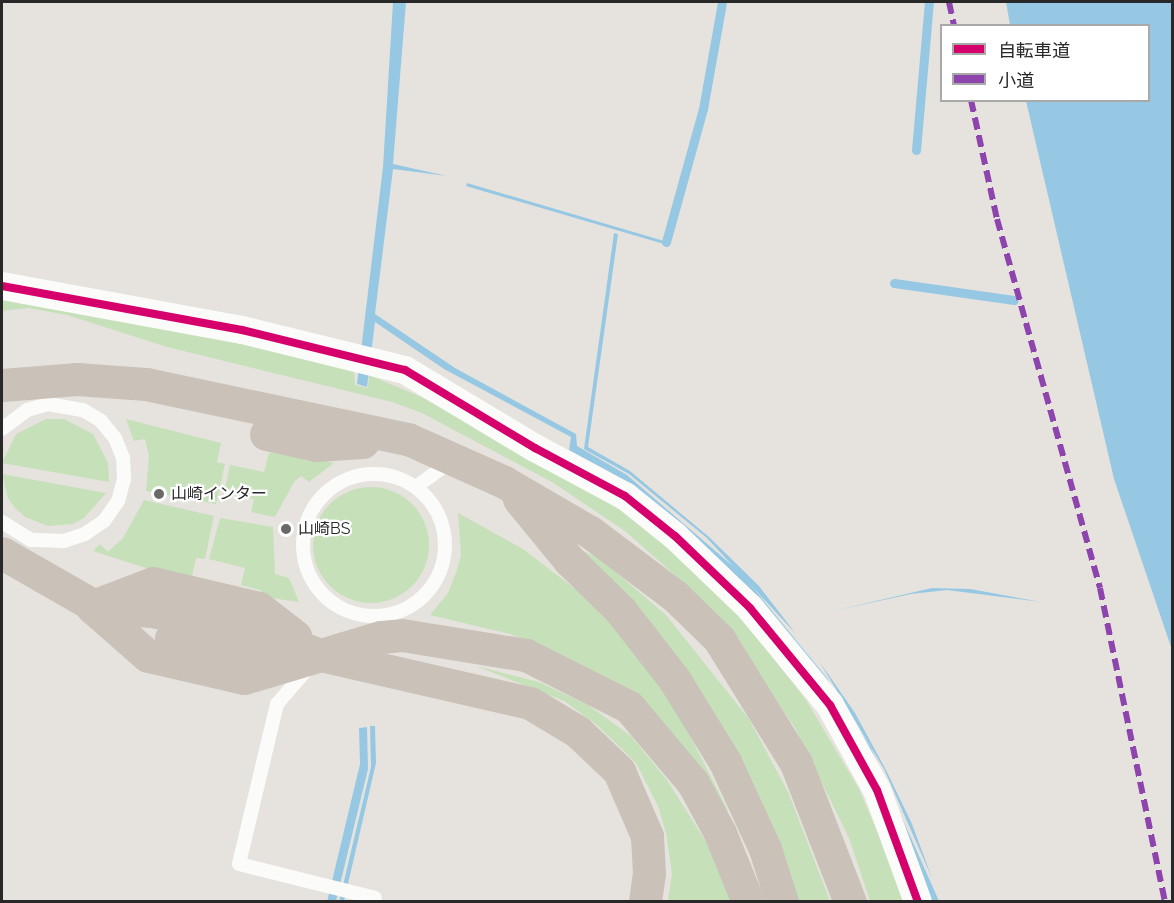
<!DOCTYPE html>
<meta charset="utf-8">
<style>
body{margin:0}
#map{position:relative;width:1174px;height:903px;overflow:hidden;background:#e6e3de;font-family:Raleway,"Noto Sans JP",sans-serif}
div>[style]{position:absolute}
.green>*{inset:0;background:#c6e0b9}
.round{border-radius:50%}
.water>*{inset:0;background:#96c8e3}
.stream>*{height:9px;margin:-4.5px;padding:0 4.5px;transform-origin:4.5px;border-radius:4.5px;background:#96c8e3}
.service>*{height:14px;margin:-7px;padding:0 7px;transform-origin:7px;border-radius:7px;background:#fbfbfa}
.service>.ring{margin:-7px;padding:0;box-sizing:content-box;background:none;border:14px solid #fbfbfa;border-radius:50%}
.minor>*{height:28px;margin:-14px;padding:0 14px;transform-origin:14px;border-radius:14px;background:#fbfbfa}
.motorway>*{height:33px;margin:-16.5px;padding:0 16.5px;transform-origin:16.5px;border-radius:16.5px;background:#cac2b9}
.quiet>*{height:6px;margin-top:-3px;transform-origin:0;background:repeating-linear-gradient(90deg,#8e44ad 0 12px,transparent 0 18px)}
.cycleway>*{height:8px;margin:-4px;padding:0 4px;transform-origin:4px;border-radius:4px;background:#d6006c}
.dots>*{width:16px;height:16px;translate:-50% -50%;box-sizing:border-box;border:3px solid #fff;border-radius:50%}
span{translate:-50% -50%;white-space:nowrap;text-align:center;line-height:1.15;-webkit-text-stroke:4.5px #fff;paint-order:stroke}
.poi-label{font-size:16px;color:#282828}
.left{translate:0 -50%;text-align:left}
.frame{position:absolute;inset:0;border:3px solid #282828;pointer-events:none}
.legend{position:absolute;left:940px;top:24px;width:210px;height:78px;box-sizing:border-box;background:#fff;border:2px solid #a9a9a9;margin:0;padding:8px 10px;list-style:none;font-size:18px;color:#282828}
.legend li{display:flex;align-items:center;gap:12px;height:30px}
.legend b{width:30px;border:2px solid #a9a9a9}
</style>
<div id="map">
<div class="green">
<div style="clip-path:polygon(2px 293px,105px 312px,354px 370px,355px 385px,368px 388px,369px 375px,419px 396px,613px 502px,680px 554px,742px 618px,806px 700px,859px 789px,907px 901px,870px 901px,849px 838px,795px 728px,744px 652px,677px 577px,625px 531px,552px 482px,422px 413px,392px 402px,167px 347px,67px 315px,29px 308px,2px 311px)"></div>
<div style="clip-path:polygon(46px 419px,64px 419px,93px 434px,108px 463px,109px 482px,2px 463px,16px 434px)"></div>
<div style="clip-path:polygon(126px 419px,221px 443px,217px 462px,225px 464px,216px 504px,146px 491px,149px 456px,145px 439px,134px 441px)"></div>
<div style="clip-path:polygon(269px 453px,297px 453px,334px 463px,309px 482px,301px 476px,294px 482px,275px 517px,251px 512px,254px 499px,224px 493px,230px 465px,264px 472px)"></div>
<div style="clip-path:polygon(2px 474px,106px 493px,84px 518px,73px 524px,48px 526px,25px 517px,15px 508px,8px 498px)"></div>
<div class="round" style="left:313px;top:487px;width:116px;height:116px"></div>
<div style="clip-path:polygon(144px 500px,214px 516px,205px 559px,196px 558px,192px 576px,164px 574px,93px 551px,100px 544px,108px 552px,123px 538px)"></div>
<div style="clip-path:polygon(458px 513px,523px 549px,578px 591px,623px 636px,676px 709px,728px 810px,725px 813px,613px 683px,558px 653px,510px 634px,430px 615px,448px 593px,457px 570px,461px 555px)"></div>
<div style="clip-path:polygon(220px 518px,273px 527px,275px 574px,289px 578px,299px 602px,264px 597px,260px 590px,241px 585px,245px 568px,209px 559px)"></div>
<div style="clip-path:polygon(583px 551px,599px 558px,666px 615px,749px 719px,788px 792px,830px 901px,799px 901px,752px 781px,709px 705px)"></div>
<div style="clip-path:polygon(476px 666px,539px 682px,588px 705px,631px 736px,667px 780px,706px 842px,733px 901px,668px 901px,672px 873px,666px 833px,658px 806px,636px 763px,598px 726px,564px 701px)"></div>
</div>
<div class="water">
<div style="clip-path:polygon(393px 2px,406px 2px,393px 164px,447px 176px,393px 169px,375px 314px,455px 368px,576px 434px,577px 446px,627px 475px,741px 573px,827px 678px,871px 748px,939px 901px,932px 901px,862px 747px,611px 473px,569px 450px,571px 437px,444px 369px,375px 322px,367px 387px,357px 384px,383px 167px)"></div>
<div style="clip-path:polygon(1006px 2px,1172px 2px,1172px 650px,1114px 479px,1026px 101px,1148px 100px,1148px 26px,1010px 25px)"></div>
<div style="clip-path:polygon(467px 183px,664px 241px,664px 244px,466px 186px)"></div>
<div style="clip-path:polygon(614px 233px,618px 234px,588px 447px,630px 471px,709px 537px,759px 586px,796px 634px,707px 538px,629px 474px,584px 449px)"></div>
<div style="clip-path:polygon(932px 588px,970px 589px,1041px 602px,947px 590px,911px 594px,833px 611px)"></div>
<div style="clip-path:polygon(819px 661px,855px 713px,886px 770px,912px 824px,932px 878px,884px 769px)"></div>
<div style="clip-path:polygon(370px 726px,375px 726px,376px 763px,344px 901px,339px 902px,371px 767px)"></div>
<div style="clip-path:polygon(367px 727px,368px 769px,336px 901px,327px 902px,360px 764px,359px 728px)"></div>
</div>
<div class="stream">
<div style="left:916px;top:150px;width:149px;rotate:-85deg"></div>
<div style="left:666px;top:242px;width:138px;rotate:-74.5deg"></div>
<div style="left:703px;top:109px;width:109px;rotate:-79.9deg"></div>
<div style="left:894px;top:283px;width:121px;rotate:8.1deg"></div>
</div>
<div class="service">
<div style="left:2px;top:429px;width:31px;rotate:-37deg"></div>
<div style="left:27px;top:410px;width:22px;rotate:-16deg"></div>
<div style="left:48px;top:404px;width:36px;rotate:10deg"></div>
<div style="left:83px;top:410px;width:21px;rotate:31deg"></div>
<div style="left:101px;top:421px;width:22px;rotate:51deg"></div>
<div style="left:115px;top:438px;width:22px;rotate:68deg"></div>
<div style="left:123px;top:458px;width:21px;rotate:87deg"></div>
<div style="left:124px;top:479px;width:23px;rotate:105deg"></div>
<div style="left:118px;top:501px;width:24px;rotate:125deg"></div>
<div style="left:104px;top:521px;width:23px;rotate:146deg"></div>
<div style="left:85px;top:534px;width:22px;rotate:162deg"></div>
<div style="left:64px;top:541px;width:33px;rotate:-178deg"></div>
<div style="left:31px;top:540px;width:34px;rotate:-148deg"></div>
<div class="ring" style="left:303px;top:474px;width:128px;height:128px"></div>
<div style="left:416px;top:487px;width:44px;rotate:-36.6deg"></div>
<div style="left:310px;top:666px;width:50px;rotate:131deg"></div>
<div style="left:277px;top:704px;width:164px;rotate:103.4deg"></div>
<div style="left:239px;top:864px;width:140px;rotate:14deg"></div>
</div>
<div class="minor">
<div style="left:2px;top:286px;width:244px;rotate:10.4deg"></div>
<div style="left:242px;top:330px;width:168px;rotate:13.8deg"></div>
<div style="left:405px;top:370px;width:152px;rotate:31deg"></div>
<div style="left:535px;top:448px;width:102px;rotate:28.1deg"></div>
<div style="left:625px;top:496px;width:64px;rotate:38.7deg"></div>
<div style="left:675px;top:536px;width:104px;rotate:43.8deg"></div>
<div style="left:750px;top:608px;width:126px;rotate:50.5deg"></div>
<div style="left:830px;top:705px;width:97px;rotate:61.1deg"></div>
<div style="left:877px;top:790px;width:119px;rotate:69.9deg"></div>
</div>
<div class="motorway">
<div style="left:2px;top:385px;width:75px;rotate:-4.6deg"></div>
<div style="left:77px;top:379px;width:69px;rotate:4.1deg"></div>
<div style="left:146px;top:384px;width:268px;rotate:11.9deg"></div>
<div style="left:408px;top:439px;width:105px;rotate:24.1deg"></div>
<div style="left:504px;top:482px;width:99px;rotate:30.2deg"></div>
<div style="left:590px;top:532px;width:106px;rotate:37deg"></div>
<div style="left:675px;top:596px;width:62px;rotate:44.3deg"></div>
<div style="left:719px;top:639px;width:146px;rotate:58.2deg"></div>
<div style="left:796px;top:763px;width:149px;rotate:68.8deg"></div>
<div style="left:266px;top:434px;width:51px;rotate:12.4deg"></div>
<div style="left:316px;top:445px;width:47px;rotate:-3.7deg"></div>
<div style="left:519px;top:499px;width:79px;rotate:50.7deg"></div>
<div style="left:569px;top:560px;width:73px;rotate:44.4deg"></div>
<div style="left:621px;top:611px;width:86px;rotate:52.1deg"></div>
<div style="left:674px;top:679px;width:97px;rotate:58.4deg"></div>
<div style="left:725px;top:762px;width:96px;rotate:65.3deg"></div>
<div style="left:765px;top:849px;width:56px;rotate:72.2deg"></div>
<div style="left:2px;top:553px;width:127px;rotate:29.8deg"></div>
<div style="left:101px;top:603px;width:56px;rotate:-21deg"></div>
<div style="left:153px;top:583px;width:109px;rotate:13.3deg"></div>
<div style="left:259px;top:608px;width:46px;rotate:37.9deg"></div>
<div style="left:92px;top:607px;width:74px;rotate:41.2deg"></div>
<div style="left:148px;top:656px;width:98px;rotate:12.9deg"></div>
<div style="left:244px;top:678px;width:143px;rotate:-16.7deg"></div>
<div style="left:381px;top:637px;width:21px;rotate:-5deg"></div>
<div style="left:402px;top:635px;width:126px;rotate:9.2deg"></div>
<div style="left:526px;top:655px;width:115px;rotate:26.8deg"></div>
<div style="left:629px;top:707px;width:99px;rotate:49.9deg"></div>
<div style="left:693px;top:783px;width:57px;rotate:61.6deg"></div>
<div style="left:720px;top:833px;width:74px;rotate:67.9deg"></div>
<div style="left:92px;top:607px;width:60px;rotate:3.8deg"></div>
<div style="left:152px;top:611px;width:112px;rotate:11.3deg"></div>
<div style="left:262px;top:633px;width:62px;rotate:20.8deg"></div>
<div style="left:320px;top:655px;width:215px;rotate:12.9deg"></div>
<div style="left:530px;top:703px;width:56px;rotate:31.1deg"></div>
<div style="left:578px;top:732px;width:57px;rotate:43.6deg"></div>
<div style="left:619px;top:771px;width:71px;rotate:66.7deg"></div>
<div style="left:647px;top:836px;width:37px;rotate:87deg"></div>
<div style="left:649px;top:873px;width:29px;rotate:98deg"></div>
<div style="left:171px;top:638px;width:98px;rotate:12.9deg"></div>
<div style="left:267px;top:660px;width:21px;rotate:-5deg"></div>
</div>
<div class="quiet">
<div style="left:949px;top:2px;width:25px;rotate:78deg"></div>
<div style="left:971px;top:100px;width:122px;rotate:77.7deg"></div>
<div style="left:997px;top:219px;width:383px;rotate:74.4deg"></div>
<div style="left:1100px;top:588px;width:321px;rotate:78.3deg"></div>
</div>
<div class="cycleway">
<div style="left:2px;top:286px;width:244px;rotate:10.4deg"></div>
<div style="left:242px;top:330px;width:168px;rotate:13.8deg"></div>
<div style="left:405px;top:370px;width:152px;rotate:31deg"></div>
<div style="left:535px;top:448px;width:102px;rotate:28.1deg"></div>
<div style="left:625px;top:496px;width:64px;rotate:38.7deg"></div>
<div style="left:675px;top:536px;width:104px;rotate:43.8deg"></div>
<div style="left:750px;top:608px;width:126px;rotate:50.5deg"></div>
<div style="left:830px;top:705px;width:97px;rotate:61.1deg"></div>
<div style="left:877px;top:790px;width:119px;rotate:69.9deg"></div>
</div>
<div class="dots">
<div style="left:159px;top:494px;background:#6a6968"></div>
<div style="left:286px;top:529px;background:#6a6968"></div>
</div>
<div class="poi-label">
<span class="left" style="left:171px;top:494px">山崎インター</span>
<span class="left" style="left:298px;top:529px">山崎BS</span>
</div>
<div class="frame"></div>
<ul class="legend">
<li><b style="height:8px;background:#d6006c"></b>自転車道</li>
<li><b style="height:8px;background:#8e44ad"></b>小道</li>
</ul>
</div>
